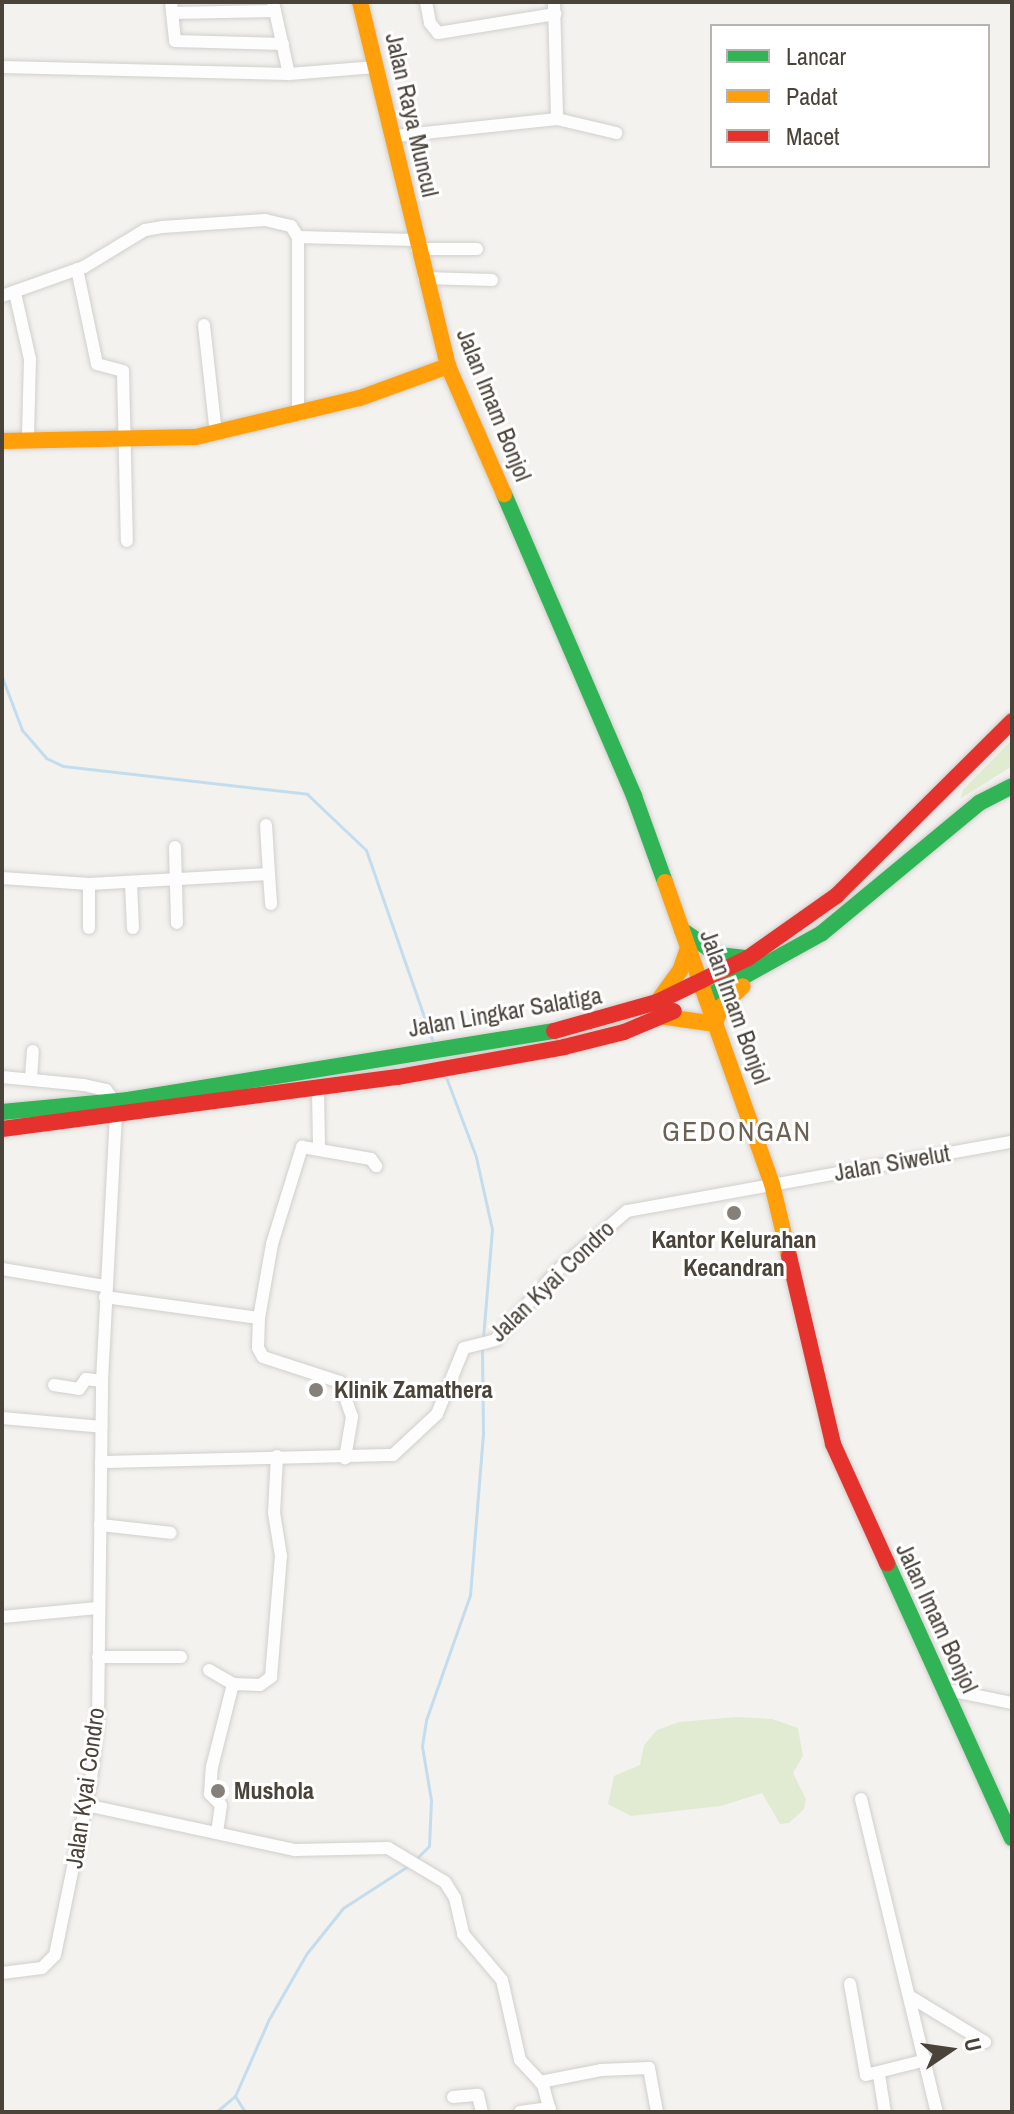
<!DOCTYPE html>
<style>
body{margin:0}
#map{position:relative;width:1014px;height:2114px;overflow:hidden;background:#f3f2ef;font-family:"Archivo Narrow",sans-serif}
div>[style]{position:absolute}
.green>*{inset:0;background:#e1ebd1}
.stream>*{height:3px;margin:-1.5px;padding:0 1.5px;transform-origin:1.5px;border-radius:1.5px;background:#c3ddee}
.roads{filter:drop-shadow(0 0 2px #d1cfcc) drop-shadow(0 0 2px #d1cfcc)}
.street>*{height:12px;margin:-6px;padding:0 6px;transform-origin:6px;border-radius:6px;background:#fdfdfd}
.fast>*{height:16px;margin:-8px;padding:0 8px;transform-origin:8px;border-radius:8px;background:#30b455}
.slow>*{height:16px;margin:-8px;padding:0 8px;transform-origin:8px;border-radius:8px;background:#ff9f0a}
.jam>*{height:16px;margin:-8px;padding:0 8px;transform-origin:8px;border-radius:8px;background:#e5322d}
.dots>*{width:22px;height:22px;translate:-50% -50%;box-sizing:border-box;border:4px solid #fff;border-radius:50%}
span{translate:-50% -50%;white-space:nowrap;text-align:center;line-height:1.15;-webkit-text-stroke:6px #fff;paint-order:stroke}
.street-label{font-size:24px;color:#4a433a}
.poi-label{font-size:24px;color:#4a433a;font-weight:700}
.left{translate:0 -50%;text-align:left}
.quarter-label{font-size:28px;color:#6c6152;letter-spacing:2px}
.frame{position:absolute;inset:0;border:4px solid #4a433a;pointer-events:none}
.legend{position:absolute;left:710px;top:24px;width:280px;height:144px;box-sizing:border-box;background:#fff;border:2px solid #b7b4b0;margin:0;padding:10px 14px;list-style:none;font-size:24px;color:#4a433a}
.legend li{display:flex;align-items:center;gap:16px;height:40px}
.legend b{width:40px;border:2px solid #b7b4b0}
.north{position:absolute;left:910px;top:2010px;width:80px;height:80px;-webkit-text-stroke:6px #fff;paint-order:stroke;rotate:77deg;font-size:22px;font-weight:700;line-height:32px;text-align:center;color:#4a433a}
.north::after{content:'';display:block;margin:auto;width:28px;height:36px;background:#4a433a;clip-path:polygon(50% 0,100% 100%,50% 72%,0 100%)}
</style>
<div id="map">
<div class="green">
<div style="clip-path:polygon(1012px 740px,1012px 766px,960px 799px,963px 790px)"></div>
<div style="clip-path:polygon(737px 1717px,772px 1719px,798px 1728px,803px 1756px,793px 1773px,806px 1799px,804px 1809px,789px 1823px,780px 1824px,762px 1793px,721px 1806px,631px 1816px,608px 1804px,614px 1776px,640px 1765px,644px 1745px,657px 1730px,679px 1722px)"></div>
</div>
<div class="stream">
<div style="left:2px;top:677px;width:57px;rotate:69.3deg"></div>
<div style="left:22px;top:730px;width:37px;rotate:49deg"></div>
<div style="left:46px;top:758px;width:19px;rotate:25deg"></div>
<div style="left:63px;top:766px;width:246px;rotate:6.5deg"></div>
<div style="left:307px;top:794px;width:81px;rotate:43.5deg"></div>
<div style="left:366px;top:850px;width:201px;rotate:70.8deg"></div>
<div style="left:446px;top:1077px;width:85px;rotate:69.4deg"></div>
<div style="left:476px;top:1157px;width:74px;rotate:77.5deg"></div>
<div style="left:492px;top:1229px;width:109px;rotate:94.7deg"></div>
<div style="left:416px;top:1859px;width:18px;rotate:-45deg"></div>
<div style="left:429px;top:1846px;width:46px;rotate:-87.5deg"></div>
<div style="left:431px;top:1800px;width:55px;rotate:-99.5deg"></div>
<div style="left:422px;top:1746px;width:26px;rotate:-81deg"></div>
<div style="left:426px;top:1720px;width:133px;rotate:-70.6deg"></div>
<div style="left:470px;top:1595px;width:164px;rotate:-85.4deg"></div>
<div style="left:483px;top:1432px;width:83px;rotate:-90.7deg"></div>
<div style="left:235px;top:2096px;width:19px;rotate:58deg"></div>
<div style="left:216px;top:2112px;width:25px;rotate:-40deg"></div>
<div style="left:235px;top:2096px;width:84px;rotate:-66.2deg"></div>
<div style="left:269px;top:2019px;width:76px;rotate:-60.1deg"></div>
<div style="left:307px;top:1953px;width:58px;rotate:-51.3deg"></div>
<div style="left:343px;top:1908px;width:81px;rotate:-32.9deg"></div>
</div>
<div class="roads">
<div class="street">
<div style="left:171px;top:2px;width:39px;rotate:84deg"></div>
<div style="left:175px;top:41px;width:108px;rotate:1.6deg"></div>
<div style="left:273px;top:2px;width:74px;rotate:77.5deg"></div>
<div style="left:426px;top:2px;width:21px;rotate:79deg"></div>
<div style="left:430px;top:23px;width:13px;rotate:51deg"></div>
<div style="left:438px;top:33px;width:119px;rotate:-9.2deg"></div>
<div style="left:554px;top:2px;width:117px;rotate:88.5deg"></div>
<div style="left:172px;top:13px;width:103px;rotate:-1.1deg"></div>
<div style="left:2px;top:67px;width:287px;rotate:1.4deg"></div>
<div style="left:289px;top:74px;width:87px;rotate:-4.6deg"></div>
<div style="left:396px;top:136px;width:162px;rotate:-6deg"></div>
<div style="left:557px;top:119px;width:61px;rotate:13.3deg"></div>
<div style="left:417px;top:249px;width:60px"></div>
<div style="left:77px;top:269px;width:97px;rotate:78.1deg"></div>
<div style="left:97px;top:364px;width:27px;rotate:15deg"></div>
<div style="left:123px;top:371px;width:170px;rotate:88.7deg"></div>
<div style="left:424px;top:278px;width:68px;rotate:1.7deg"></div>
<div style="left:15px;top:293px;width:68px;rotate:77.2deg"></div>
<div style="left:30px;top:359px;width:79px;rotate:91.5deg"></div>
<div style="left:2px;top:296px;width:87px;rotate:-19.5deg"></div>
<div style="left:84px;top:267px;width:71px;rotate:-31.2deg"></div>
<div style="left:145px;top:230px;width:17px;rotate:-10deg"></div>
<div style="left:162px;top:227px;width:103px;rotate:-3.9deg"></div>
<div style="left:265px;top:220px;width:27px;rotate:13deg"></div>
<div style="left:291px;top:226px;width:13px;rotate:58deg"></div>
<div style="left:298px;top:237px;width:117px;rotate:1.5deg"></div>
<div style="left:204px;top:325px;width:109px;rotate:83.7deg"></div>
<div style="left:298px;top:415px;width:178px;rotate:-90deg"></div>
<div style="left:175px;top:847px;width:76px;rotate:88.5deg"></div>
<div style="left:269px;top:874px;width:30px;rotate:86deg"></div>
<div style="left:2px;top:878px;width:87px;rotate:3.9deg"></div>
<div style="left:89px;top:884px;width:180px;rotate:-3.2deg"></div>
<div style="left:269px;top:874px;width:49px;rotate:-93.5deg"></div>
<div style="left:131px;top:883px;width:45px;rotate:87.5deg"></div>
<div style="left:89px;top:884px;width:44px;rotate:90deg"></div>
<div style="left:2px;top:1077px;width:82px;rotate:5.6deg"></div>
<div style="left:84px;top:1085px;width:23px;rotate:13deg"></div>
<div style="left:106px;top:1090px;width:14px;rotate:54deg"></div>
<div style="left:31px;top:1078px;width:27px;rotate:-86deg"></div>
<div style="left:318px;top:1090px;width:57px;rotate:89deg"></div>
<div style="left:2px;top:1269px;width:104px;rotate:9.4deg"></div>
<div style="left:105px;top:1297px;width:155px;rotate:7.8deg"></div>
<div style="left:259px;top:1318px;width:30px;rotate:92deg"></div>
<div style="left:258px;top:1348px;width:10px;rotate:61deg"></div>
<div style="left:263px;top:1357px;width:81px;rotate:18deg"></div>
<div style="left:340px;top:1382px;width:37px;rotate:71deg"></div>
<div style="left:352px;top:1417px;width:42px;rotate:99.7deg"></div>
<div style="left:259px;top:1318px;width:75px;rotate:-80deg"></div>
<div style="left:272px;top:1244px;width:102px;rotate:-72.8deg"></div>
<div style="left:302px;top:1147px;width:70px;rotate:9.9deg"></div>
<div style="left:371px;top:1159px;width:9px;rotate:54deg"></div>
<div style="left:54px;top:1385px;width:25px;rotate:9deg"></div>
<div style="left:79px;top:1389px;width:12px;rotate:-55deg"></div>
<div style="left:86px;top:1379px;width:16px;rotate:7deg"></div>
<div style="left:2px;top:1418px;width:100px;rotate:5.1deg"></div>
<div style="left:101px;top:1462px;width:292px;rotate:-1.4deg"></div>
<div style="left:393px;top:1455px;width:60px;rotate:-43deg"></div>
<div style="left:437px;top:1414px;width:71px;rotate:-67.8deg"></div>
<div style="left:464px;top:1348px;width:32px;rotate:-14deg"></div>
<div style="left:495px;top:1340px;width:94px;rotate:-48deg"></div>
<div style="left:558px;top:1270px;width:91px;rotate:-40.5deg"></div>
<div style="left:627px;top:1211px;width:391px;rotate:-10.2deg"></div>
<div style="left:100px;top:1525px;width:71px;rotate:6.4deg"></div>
<div style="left:2px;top:1617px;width:96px;rotate:-5.4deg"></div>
<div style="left:98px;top:1657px;width:83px"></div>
<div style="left:209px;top:1670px;width:28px;rotate:30deg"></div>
<div style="left:944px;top:1689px;width:69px;rotate:11.6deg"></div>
<div style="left:861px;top:1799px;width:322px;rotate:76.4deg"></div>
<div style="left:86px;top:1805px;width:214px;rotate:12.2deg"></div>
<div style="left:295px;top:1850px;width:93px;rotate:-1.2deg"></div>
<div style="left:388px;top:1848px;width:66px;rotate:30.8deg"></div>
<div style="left:445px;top:1882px;width:19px;rotate:58deg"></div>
<div style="left:455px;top:1898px;width:37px;rotate:77deg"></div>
<div style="left:463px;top:1934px;width:60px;rotate:49.7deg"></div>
<div style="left:502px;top:1980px;width:82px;rotate:77.3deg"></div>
<div style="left:520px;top:2060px;width:34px;rotate:47deg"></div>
<div style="left:543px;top:2085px;width:28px;rotate:75deg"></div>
<div style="left:217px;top:1833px;width:28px;rotate:-82deg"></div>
<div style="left:221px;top:1805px;width:16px;rotate:-135deg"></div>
<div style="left:210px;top:1794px;width:27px;rotate:-86deg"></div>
<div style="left:212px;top:1767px;width:86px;rotate:-75.8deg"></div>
<div style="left:233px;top:1684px;width:27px;rotate:2deg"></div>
<div style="left:260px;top:1685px;width:14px;rotate:-36deg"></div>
<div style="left:271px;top:1677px;width:121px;rotate:-85.3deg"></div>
<div style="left:281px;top:1556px;width:44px;rotate:-99.2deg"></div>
<div style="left:274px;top:1513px;width:57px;rotate:-87deg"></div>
<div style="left:2px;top:1973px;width:40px;rotate:-7.1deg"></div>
<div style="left:42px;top:1968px;width:18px;rotate:-45deg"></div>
<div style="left:55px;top:1955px;width:180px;rotate:-78.4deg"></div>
<div style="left:91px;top:1779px;width:60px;rotate:-83.3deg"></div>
<div style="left:98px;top:1719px;width:338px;rotate:-89.3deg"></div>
<div style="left:102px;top:1381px;width:264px;rotate:-87deg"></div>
<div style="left:850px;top:1984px;width:92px;rotate:80deg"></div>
<div style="left:866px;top:2075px;width:62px;rotate:-14deg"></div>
<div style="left:909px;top:1996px;width:89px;rotate:31.2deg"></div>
<div style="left:879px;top:2075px;width:37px;rotate:81deg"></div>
<div style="left:540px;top:2082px;width:62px;rotate:-11.1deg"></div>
<div style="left:601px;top:2070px;width:48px;rotate:-2.4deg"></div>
<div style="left:649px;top:2068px;width:45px;rotate:79.7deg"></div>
<div style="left:453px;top:2097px;width:25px;rotate:-5deg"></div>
<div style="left:478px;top:2095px;width:17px;rotate:77deg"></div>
<div style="left:520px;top:2112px;width:30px;rotate:-8deg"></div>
</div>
<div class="fast">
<div style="left:504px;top:494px;width:329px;rotate:66.7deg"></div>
<div style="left:634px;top:796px;width:91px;rotate:70.2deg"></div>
<div style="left:682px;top:930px;width:44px;rotate:34.8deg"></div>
<div style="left:718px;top:955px;width:30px;rotate:6deg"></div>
<div style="left:712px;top:994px;width:126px;rotate:-29deg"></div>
<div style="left:822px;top:933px;width:204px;rotate:-39.6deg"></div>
<div style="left:979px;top:803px;width:37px;rotate:-27deg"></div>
<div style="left:2px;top:1112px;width:127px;rotate:-5.4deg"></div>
<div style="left:128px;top:1100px;width:432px;rotate:-9.2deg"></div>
<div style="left:887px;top:1563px;width:302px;rotate:65.6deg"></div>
</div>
<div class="slow">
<div style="left:360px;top:2px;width:374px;rotate:76.4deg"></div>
<div style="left:448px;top:366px;width:140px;rotate:66.4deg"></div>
<div style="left:2px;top:441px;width:194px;rotate:-1.2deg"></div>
<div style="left:196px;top:437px;width:169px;rotate:-13.4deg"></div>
<div style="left:360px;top:398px;width:94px;rotate:-20deg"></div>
<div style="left:665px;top:882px;width:320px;rotate:70.5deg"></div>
<div style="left:772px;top:1184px;width:74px;rotate:76.7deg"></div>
<div style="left:658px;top:1001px;width:37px;rotate:-54deg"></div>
<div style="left:680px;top:971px;width:24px;rotate:-71deg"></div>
<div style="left:659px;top:1016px;width:57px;rotate:8.1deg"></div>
<div style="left:715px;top:1024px;width:18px;rotate:-71deg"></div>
<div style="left:721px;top:1007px;width:30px;rotate:-44deg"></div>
</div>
<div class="jam">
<div style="left:554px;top:1031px;width:107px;rotate:-15.7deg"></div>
<div style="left:657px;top:1002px;width:101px;rotate:-25.8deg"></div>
<div style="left:748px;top:958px;width:108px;rotate:-35.2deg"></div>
<div style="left:836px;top:896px;width:248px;rotate:-44.8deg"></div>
<div style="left:2px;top:1129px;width:399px;rotate:-7.5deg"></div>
<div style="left:398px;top:1077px;width:169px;rotate:-10.2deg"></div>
<div style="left:564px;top:1047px;width:62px;rotate:-14deg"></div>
<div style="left:624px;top:1032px;width:54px;rotate:-22.8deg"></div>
<div style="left:789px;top:1256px;width:193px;rotate:76.8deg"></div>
<div style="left:833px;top:1444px;width:131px;rotate:65.6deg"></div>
</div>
</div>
<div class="dots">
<div style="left:734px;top:1213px;background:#858079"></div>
<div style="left:316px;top:1390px;background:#858079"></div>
<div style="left:218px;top:1791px;background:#858079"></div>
</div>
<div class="street-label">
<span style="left:412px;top:115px;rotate:77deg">Jalan Raya Muncul</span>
<span style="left:494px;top:405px;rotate:68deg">Jalan Imam Bonjol</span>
<span style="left:735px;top:1007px;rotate:70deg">Jalan Imam Bonjol</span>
<span style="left:505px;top:1012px;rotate:-10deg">Jalan Lingkar Salatiga</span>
<span style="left:892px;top:1163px;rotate:-10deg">Jalan Siwelut</span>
<span style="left:552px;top:1281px;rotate:-44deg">Jalan Kyai Condro</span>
<span style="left:937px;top:1618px;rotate:65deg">Jalan Imam Bonjol</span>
<span style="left:85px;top:1788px;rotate:-82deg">Jalan Kyai Condro</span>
</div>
<div class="poi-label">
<span style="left:734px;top:1254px">Kantor Kelurahan<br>Kecandran</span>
<span class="left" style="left:334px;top:1390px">Klinik Zamathera</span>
<span class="left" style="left:234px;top:1791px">Mushola</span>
</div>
<div class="quarter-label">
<span style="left:737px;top:1131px">GEDONGAN</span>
</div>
<div class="frame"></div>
<ul class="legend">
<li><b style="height:10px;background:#30b455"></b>Lancar</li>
<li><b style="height:10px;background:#ff9f0a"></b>Padat</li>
<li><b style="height:10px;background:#e5322d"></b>Macet</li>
</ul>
<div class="north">U</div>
</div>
